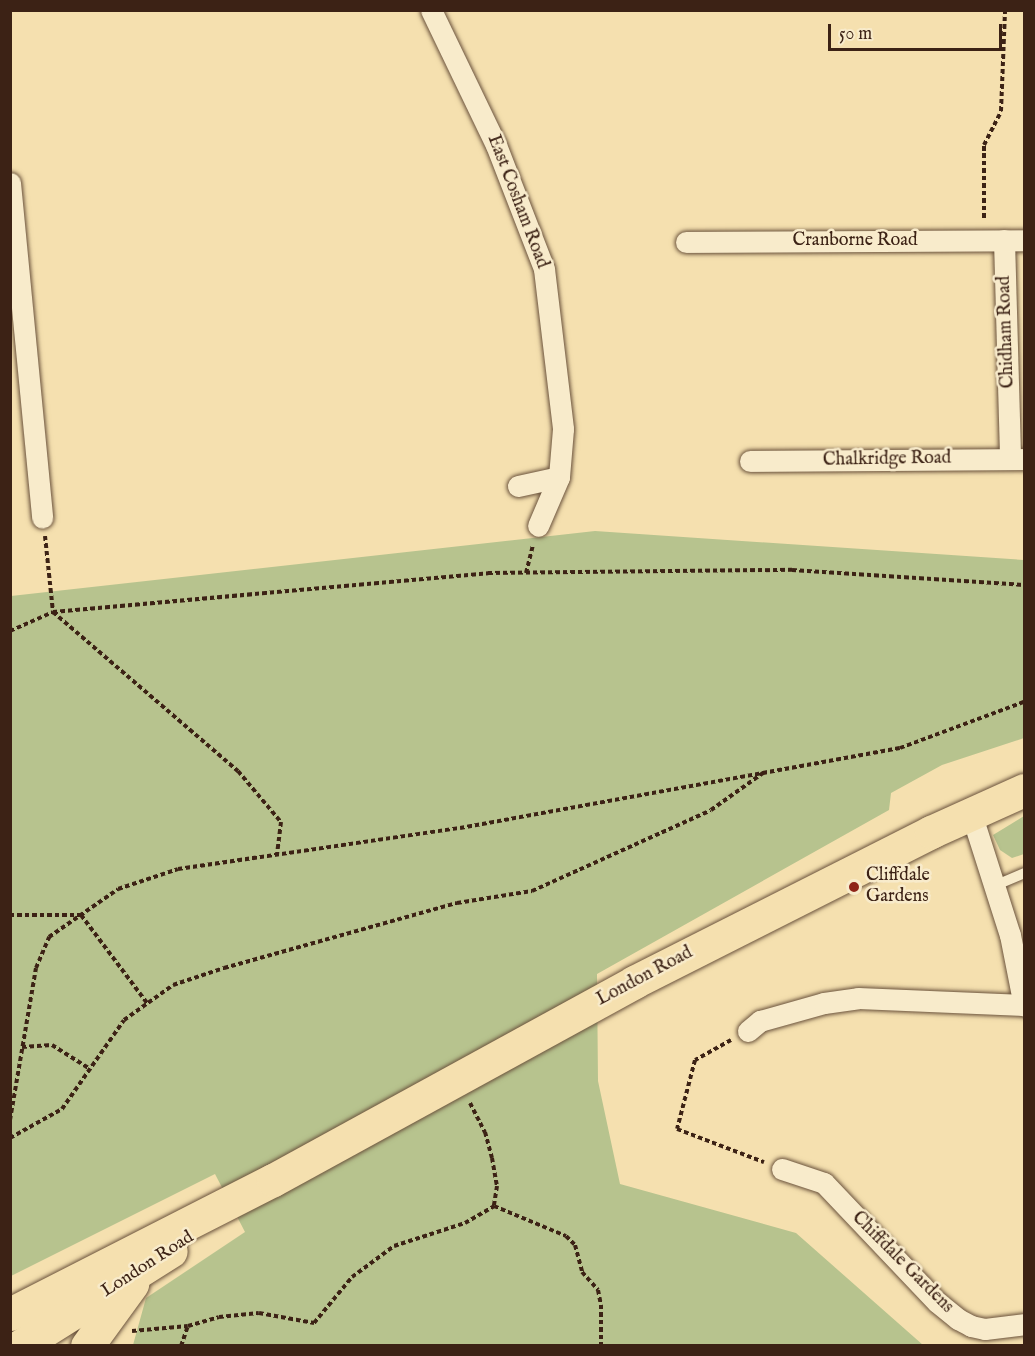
<!DOCTYPE html>
<style>
body{margin:0}
#map{position:relative;width:1035px;height:1356px;overflow:hidden;background:#f5e0af;font-family:"IM FELL English",serif}
div>[style]{position:absolute}
.green>*{inset:0;background:#b7c38e}
.path>*{height:4px;margin-top:-2px;transform-origin:0;background:repeating-linear-gradient(90deg,#3c2215 0 4.5px,transparent 0 7.5px)}
.roads{filter:drop-shadow(0 0 2px #6a523c) drop-shadow(0 0 2px #6a523c)}
.service>*{height:10px;margin:-5px;padding:0 5px;transform-origin:5px;border-radius:5px;background:#f8ebcb}
.minor>*{height:21px;margin:-10.5px;padding:0 10.5px;transform-origin:10.5px;border-radius:10.5px;background:#f8ebcb}
.primary>*{height:33px;margin:-16.5px;padding:0 16.5px;transform-origin:16.5px;border-radius:16.5px;background:#f5e0af}
.dots>*{width:16px;height:16px;translate:-50% -50%;box-sizing:border-box;border:3px solid #f8ebcb;border-radius:50%}
span{translate:-50% -50%;white-space:nowrap;text-align:center;line-height:1.15;-webkit-text-stroke:5px #f8ebcb;paint-order:stroke}
.street-label{font-size:18px;color:#3c2215}
.poi-label{font-size:18px;color:#3c2215}
.left{translate:0 -50%;text-align:left}
.frame{position:absolute;inset:0;border:12px solid #3c2215;pointer-events:none}
.scale{position:absolute;left:828px;top:24px;width:174px;height:27px;box-sizing:border-box;border:3px solid #3c2215;border-top:0;padding-left:8px;font-size:18px;line-height:21px;white-space:nowrap;color:#3c2215;-webkit-text-stroke:4px #f8ebcb;paint-order:stroke}
</style>
<div id="map">
<div class="green">
<div style="clip-path:polygon(595px 531px,1024px 560px,1024px 738px,942px 765px,891px 793px,889px 810px,597px 974px,598px 1081px,620px 1184px,796px 1233px,923px 1345px,133px 1345px,146px 1298px,245px 1232px,215px 1174px,11px 1276px,11px 596px)"></div>
<div style="clip-path:polygon(1024px 816px,1024px 854px,1012px 858px,1000px 850px,993px 835px)"></div>
</div>
<div class="path">
<div style="left:984px;top:218px;width:73px;rotate:-90deg"></div>
<div style="left:984px;top:145px;width:38px;rotate:-63deg"></div>
<div style="left:1001px;top:111px;width:101px;rotate:-87.7deg"></div>
<div style="left:45px;top:536px;width:76px;rotate:84deg"></div>
<div style="left:53px;top:612px;width:244px;rotate:40.7deg"></div>
<div style="left:238px;top:771px;width:67px;rotate:49.9deg"></div>
<div style="left:281px;top:822px;width:33px;rotate:97deg"></div>
<div style="left:526px;top:573px;width:29px;rotate:-76deg"></div>
<div style="left:10px;top:631px;width:47px;rotate:-23.8deg"></div>
<div style="left:53px;top:612px;width:437px;rotate:-5.1deg"></div>
<div style="left:488px;top:573px;width:304px;rotate:-0.6deg"></div>
<div style="left:792px;top:570px;width:232px;rotate:3.7deg"></div>
<div style="left:10px;top:915px;width:71px"></div>
<div style="left:81px;top:915px;width:110px;rotate:53.1deg"></div>
<div style="left:731px;top:1040px;width:41px;rotate:150.9deg"></div>
<div style="left:695px;top:1060px;width:71px;rotate:104.6deg"></div>
<div style="left:677px;top:1129px;width:93px;rotate:20.8deg"></div>
<div style="left:22px;top:1047px;width:30px;rotate:-4deg"></div>
<div style="left:52px;top:1045px;width:45px;rotate:32.3deg"></div>
<div style="left:470px;top:1103px;width:33px;rotate:63deg"></div>
<div style="left:485px;top:1132px;width:27px;rotate:75deg"></div>
<div style="left:492px;top:1158px;width:28px;rotate:80deg"></div>
<div style="left:497px;top:1186px;width:20px;rotate:99deg"></div>
<div style="left:10px;top:1120px;width:154px;rotate:-80.3deg"></div>
<div style="left:36px;top:968px;width:34px;rotate:-67deg"></div>
<div style="left:49px;top:937px;width:84px;rotate:-34.8deg"></div>
<div style="left:118px;top:889px;width:63px;rotate:-18.4deg"></div>
<div style="left:178px;top:869px;width:285px;rotate:-8.3deg"></div>
<div style="left:460px;top:828px;width:447px;rotate:-10.3deg"></div>
<div style="left:900px;top:748px;width:132px;rotate:-20.4deg"></div>
<div style="left:10px;top:1138px;width:60px;rotate:-29.1deg"></div>
<div style="left:62px;top:1109px;width:108px;rotate:-55.1deg"></div>
<div style="left:124px;top:1020px;width:60px;rotate:-35.5deg"></div>
<div style="left:173px;top:985px;width:54px;rotate:-18.4deg"></div>
<div style="left:224px;top:968px;width:242px;rotate:-15.6deg"></div>
<div style="left:457px;top:903px;width:76px;rotate:-9.1deg"></div>
<div style="left:532px;top:891px;width:196px;rotate:-24.3deg"></div>
<div style="left:711px;top:810px;width:64px;rotate:-35.4deg"></div>
<div style="left:494px;top:1206px;width:78px;rotate:22.6deg"></div>
<div style="left:566px;top:1236px;width:13px;rotate:45deg"></div>
<div style="left:575px;top:1245px;width:28px;rotate:75deg"></div>
<div style="left:582px;top:1272px;width:24px;rotate:48deg"></div>
<div style="left:598px;top:1290px;width:15px;rotate:79deg"></div>
<div style="left:601px;top:1305px;width:41px;rotate:90deg"></div>
<div style="left:132px;top:1331px;width:56px;rotate:-5.1deg"></div>
<div style="left:188px;top:1326px;width:32px;rotate:-16deg"></div>
<div style="left:219px;top:1317px;width:40px;rotate:-5.7deg"></div>
<div style="left:259px;top:1313px;width:56px;rotate:10.3deg"></div>
<div style="left:314px;top:1323px;width:60px;rotate:-50.4deg"></div>
<div style="left:352px;top:1277px;width:52px;rotate:-36.4deg"></div>
<div style="left:394px;top:1246px;width:75px;rotate:-17.9deg"></div>
<div style="left:465px;top:1223px;width:34px;rotate:-30deg"></div>
<div style="left:181px;top:1346px;width:21px;rotate:-71deg"></div>
</div>
<div class="roads">
<div class="service">
<div style="left:994px;top:886px;width:33px;rotate:-23deg"></div>
</div>
<div class="minor">
<div style="left:431px;top:10px;width:150px;rotate:64.3deg"></div>
<div style="left:496px;top:145px;width:133px;rotate:68.8deg"></div>
<div style="left:544px;top:269px;width:161px;rotate:83.2deg"></div>
<div style="left:563px;top:429px;width:48px;rotate:94.8deg"></div>
<div style="left:559px;top:477px;width:53px;rotate:113.2deg"></div>
<div style="left:10px;top:183px;width:336px;rotate:84.5deg"></div>
<div style="left:1004px;top:240px;width:219px;rotate:88.4deg"></div>
<div style="left:686px;top:242px;width:338px;rotate:-0.3deg"></div>
<div style="left:750px;top:461px;width:274px;rotate:-0.4deg"></div>
<div style="left:518px;top:486px;width:42px;rotate:-12.4deg"></div>
<div style="left:971px;top:813px;width:128px;rotate:72.3deg"></div>
<div style="left:1010px;top:935px;width:72px;rotate:78.8deg"></div>
<div style="left:748px;top:1031px;width:16px;rotate:-40deg"></div>
<div style="left:760px;top:1021px;width:66px;rotate:-15.7deg"></div>
<div style="left:824px;top:1003px;width:34px;rotate:-8deg"></div>
<div style="left:858px;top:998px;width:166px;rotate:2.4deg"></div>
<div style="left:782px;top:1169px;width:44px;rotate:18.4deg"></div>
<div style="left:824px;top:1183px;width:164px;rotate:46.5deg"></div>
<div style="left:937px;top:1302px;width:27px;rotate:39deg"></div>
<div style="left:958px;top:1319px;width:15px;rotate:28deg"></div>
<div style="left:971px;top:1326px;width:14px;rotate:12deg"></div>
<div style="left:985px;top:1329px;width:39px;rotate:-7deg"></div>
</div>
<div class="primary">
<div style="left:10px;top:1314px;width:295px;rotate:-27deg"></div>
<div style="left:273px;top:1180px;width:412px;rotate:-28.7deg"></div>
<div style="left:634px;top:982px;width:333px;rotate:-26.8deg"></div>
<div style="left:931px;top:832px;width:102px;rotate:-24.3deg"></div>
<div style="left:20px;top:1346px;width:178px;rotate:-32.2deg"></div>
<div style="left:87px;top:1346px;width:77px;rotate:-54deg"></div>
</div>
</div>
<div class="dots">
<div style="left:854px;top:887px;background:#8f2418"></div>
</div>
<div class="street-label">
<span style="left:517px;top:202px;rotate:69deg">East Cosham Road</span>
<span style="left:855px;top:241px">Cranborne Road</span>
<span style="left:1007px;top:332px;rotate:-92deg">Chidham Road</span>
<span style="left:887px;top:460px;rotate:-1deg">Chalkridge Road</span>
<span style="left:645px;top:977px;rotate:-28deg">London Road</span>
<span style="left:902px;top:1263px;rotate:45deg">Chiffdale Gardens</span>
<span style="left:148px;top:1265px;rotate:-33deg">London Road</span>
</div>
<div class="poi-label">
<span class="left" style="left:866px;top:887px">Cliffdale<br>Gardens</span>
</div>
<div class="frame"></div>
<div class="scale">50 m</div>
</div>
